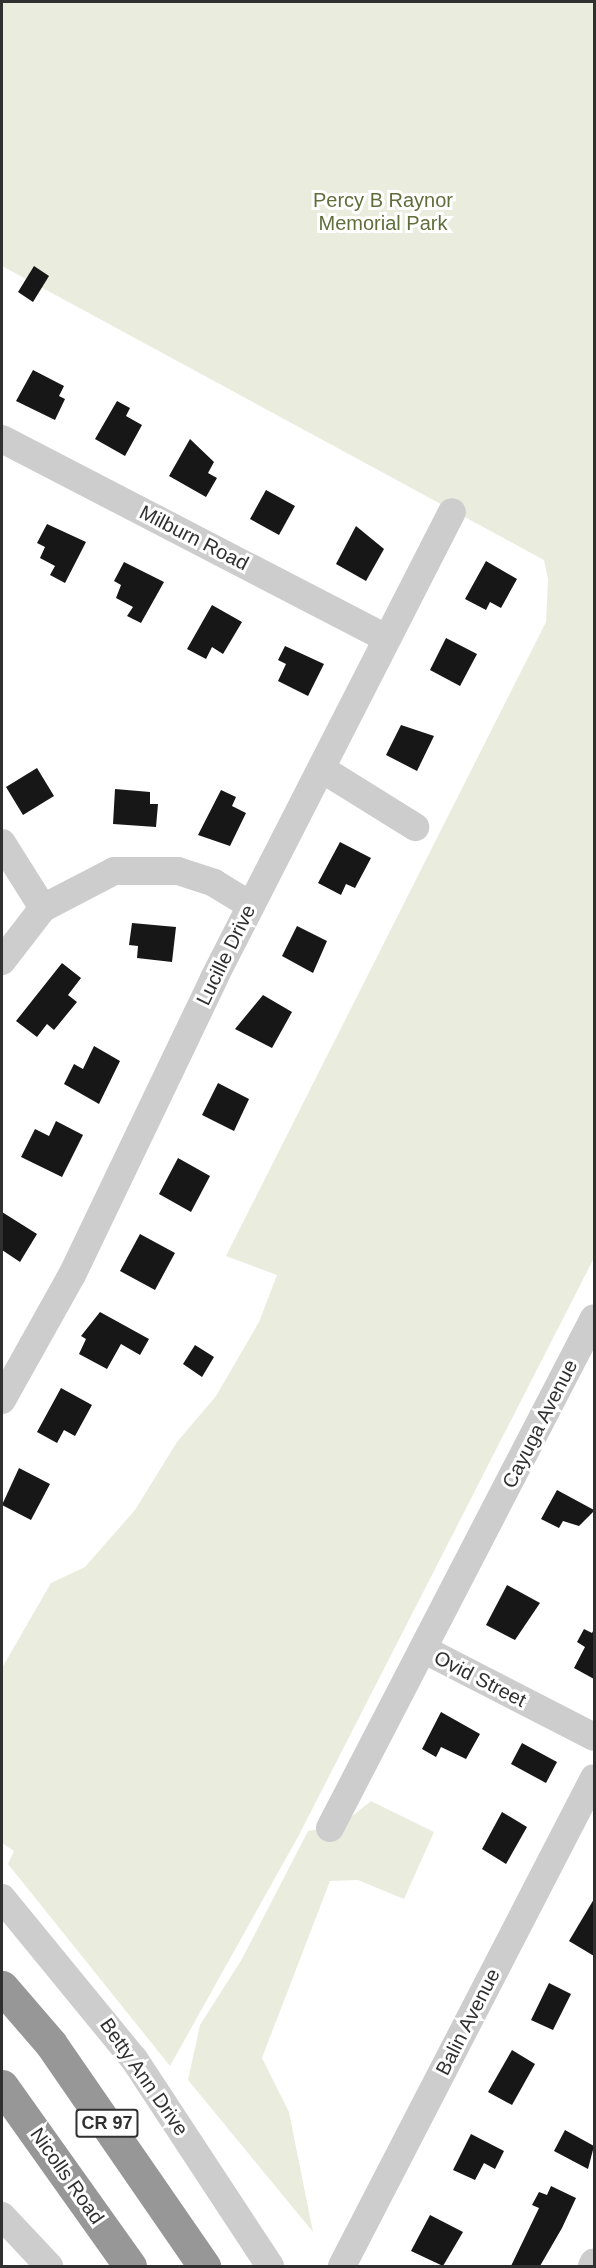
<!DOCTYPE html>
<style>
body{margin:0}
#map{position:relative;width:596px;height:2268px;overflow:hidden;background:#fff;font-family:Arial,sans-serif}
div>[style]{position:absolute}
.green>*{inset:0;background:#eaeddd}
.building>*{inset:0;background:#171717}
.minor>*{height:28px;margin:-14px;padding:0 14px;transform-origin:14px;border-radius:14px;background:#cdcdcd}
.highway>*{height:33px;margin:-16.5px;padding:0 16.5px;transform-origin:16.5px;border-radius:16.5px;background:#979797}
span{translate:-50% -50%;white-space:nowrap;text-align:center;line-height:1.15;-webkit-text-stroke:6px #fff;paint-order:stroke}
.shield-label span{padding:2px 4px;background:#fff;border:2px solid;border-radius:4px;-webkit-text-stroke-width:0}
.shield-label{font-size:18px;color:#303030;font-weight:700}
.park-label{font-size:20px;color:#5f6e3b}
.street-label{font-size:20px;color:#303030}
.frame{position:absolute;inset:0;border:3px solid #303030;pointer-events:none}
</style>
<div id="map">
<div class="green">
<div style="clip-path:polygon(2px 2px,594px 2px,594px 1258px,299px 1835px,170px 2066px,8px 1864px,14px 1851px,2px 1843px,2px 1668px,51px 1583px,85px 1567px,135px 1510px,177px 1442px,216px 1396px,259px 1322px,277px 1275px,226px 1256px,546px 622px,548px 579px,544px 560px,2px 266px)"></div>
<div style="clip-path:polygon(371px 1801px,434px 1832px,404px 1899px,358px 1880px,330px 1881px,262px 2058px,289px 2112px,313px 2232px,188px 2080px,200px 2025px,242px 1959px,308px 1831px,340px 1826px)"></div>
</div>
<div class="building">
<div style="clip-path:polygon(34px 266px,49px 276px,33px 302px,18px 292px)"></div>
<div style="clip-path:polygon(33px 370px,64px 386px,59px 396px,65px 399px,55px 420px,16px 401px)"></div>
<div style="clip-path:polygon(117px 401px,130px 408px,126px 416px,142px 425px,125px 456px,95px 439px)"></div>
<div style="clip-path:polygon(190px 439px,214px 462px,208px 473px,217px 478px,206px 497px,169px 476px)"></div>
<div style="clip-path:polygon(266px 490px,295px 506px,279px 535px,250px 519px)"></div>
<div style="clip-path:polygon(47px 524px,86px 542px,65px 583px,50px 575px,55px 566px,40px 558px,45px 547px,37px 543px)"></div>
<div style="clip-path:polygon(356px 526px,384px 549px,366px 581px,336px 564px)"></div>
<div style="clip-path:polygon(486px 561px,517px 579px,501px 608px,490px 602px,486px 610px,465px 599px)"></div>
<div style="clip-path:polygon(124px 562px,164px 582px,141px 623px,127px 616px,133px 607px,116px 598px,121px 585px,114px 581px)"></div>
<div style="clip-path:polygon(212px 605px,242px 622px,223px 654px,212px 647px,206px 659px,187px 649px)"></div>
<div style="clip-path:polygon(446px 638px,477px 654px,460px 686px,430px 670px)"></div>
<div style="clip-path:polygon(285px 646px,324px 664px,308px 696px,278px 681px,286px 664px,278px 660px)"></div>
<div style="clip-path:polygon(401px 725px,434px 736px,417px 771px,386px 755px)"></div>
<div style="clip-path:polygon(37px 768px,54px 796px,23px 815px,6px 787px)"></div>
<div style="clip-path:polygon(115px 789px,150px 792px,150px 804px,158px 804px,156px 827px,113px 824px)"></div>
<div style="clip-path:polygon(221px 790px,236px 797px,232px 806px,246px 813px,230px 846px,198px 835px)"></div>
<div style="clip-path:polygon(340px 842px,371px 858px,355px 888px,346px 884px,341px 895px,318px 883px)"></div>
<div style="clip-path:polygon(132px 923px,176px 927px,172px 962px,137px 958px,138px 946px,129px 945px)"></div>
<div style="clip-path:polygon(297px 926px,327px 941px,313px 973px,282px 956px)"></div>
<div style="clip-path:polygon(62px 963px,81px 978px,68px 995px,77px 1002px,54px 1030px,47px 1024px,37px 1037px,16px 1021px)"></div>
<div style="clip-path:polygon(263px 995px,292px 1012px,272px 1048px,235px 1029px)"></div>
<div style="clip-path:polygon(94px 1046px,120px 1061px,99px 1104px,64px 1084px,74px 1064px,83px 1069px)"></div>
<div style="clip-path:polygon(218px 1083px,249px 1099px,234px 1131px,202px 1115px)"></div>
<div style="clip-path:polygon(56px 1121px,83px 1135px,62px 1177px,21px 1157px,35px 1129px,49px 1136px)"></div>
<div style="clip-path:polygon(178px 1158px,210px 1176px,191px 1212px,159px 1194px)"></div>
<div style="clip-path:polygon(2px 1212px,37px 1234px,20px 1262px,2px 1250px)"></div>
<div style="clip-path:polygon(140px 1234px,175px 1253px,155px 1290px,120px 1271px)"></div>
<div style="clip-path:polygon(100px 1312px,149px 1339px,140px 1355px,121px 1344px,107px 1369px,79px 1354px,86px 1339px,81px 1336px)"></div>
<div style="clip-path:polygon(195px 1345px,214px 1357px,202px 1377px,183px 1364px)"></div>
<div style="clip-path:polygon(61px 1388px,92px 1405px,75px 1436px,64px 1430px,57px 1443px,37px 1432px)"></div>
<div style="clip-path:polygon(19px 1468px,50px 1484px,31px 1520px,2px 1505px)"></div>
<div style="clip-path:polygon(557px 1490px,594px 1510px,594px 1511px,579px 1526px,563px 1521px,559px 1528px,541px 1519px)"></div>
<div style="clip-path:polygon(507px 1585px,540px 1603px,515px 1640px,486px 1625px)"></div>
<div style="clip-path:polygon(584px 1629px,592px 1633px,594px 1629px,594px 1679px,574px 1668px,585px 1647px,577px 1642px)"></div>
<div style="clip-path:polygon(441px 1712px,480px 1734px,466px 1759px,441px 1747px,436px 1757px,422px 1749px)"></div>
<div style="clip-path:polygon(522px 1743px,557px 1762px,546px 1783px,511px 1764px)"></div>
<div style="clip-path:polygon(502px 1812px,527px 1827px,506px 1864px,482px 1849px)"></div>
<div style="clip-path:polygon(594px 1899px,594px 1956px,569px 1941px)"></div>
<div style="clip-path:polygon(549px 1983px,571px 1994px,553px 2030px,531px 2020px)"></div>
<div style="clip-path:polygon(512px 2050px,535px 2064px,512px 2105px,488px 2092px)"></div>
<div style="clip-path:polygon(565px 2130px,594px 2146px,588px 2169px,554px 2151px)"></div>
<div style="clip-path:polygon(471px 2134px,504px 2151px,495px 2169px,484px 2163px,475px 2180px,453px 2170px)"></div>
<div style="clip-path:polygon(551px 2186px,576px 2198px,562px 2228px,540px 2266px,511px 2266px,539px 2208px,532px 2205px,539px 2192px,547px 2195px)"></div>
<div style="clip-path:polygon(430px 2215px,463px 2232px,443px 2266px,411px 2251px)"></div>
</div>
<div class="minor">
<div style="left:2px;top:439px;width:433px;rotate:27.4deg"></div>
<div style="left:322px;top:769px;width:110px;rotate:31.9deg"></div>
<div style="left:2px;top:843px;width:77px;rotate:57.8deg"></div>
<div style="left:2px;top:961px;width:67px;rotate:-52.3deg"></div>
<div style="left:43px;top:908px;width:80px;rotate:-27.5deg"></div>
<div style="left:114px;top:871px;width:64px"></div>
<div style="left:178px;top:871px;width:38px;rotate:18deg"></div>
<div style="left:214px;top:883px;width:42px;rotate:31.4deg"></div>
<div style="left:2px;top:1400px;width:143px;rotate:-60.8deg"></div>
<div style="left:72px;top:1275px;width:329px;rotate:-64.4deg"></div>
<div style="left:214px;top:978px;width:523px;rotate:-62.95deg"></div>
<div style="left:423px;top:1649px;width:192px;rotate:27.2deg"></div>
<div style="left:330px;top:1828px;width:574px;rotate:-62.63deg"></div>
<div style="left:2px;top:1898px;width:208px;rotate:50.7deg"></div>
<div style="left:134px;top:2059px;width:248px;rotate:56.7deg"></div>
<div style="left:2px;top:2216px;width:69px;rotate:46.8deg"></div>
<div style="left:342px;top:2266px;width:549px;rotate:-62.69deg"></div>
<div style="left:592px;top:2266px;width:4px;rotate:-63deg"></div>
</div>
<div class="highway">
<div style="left:2px;top:1987px;width:75px;rotate:49.3deg"></div>
<div style="left:51px;top:2044px;width:270px;rotate:55.4deg"></div>
<div style="left:2px;top:2086px;width:221px;rotate:54.6deg"></div>
</div>
<div class="shield-label">
<span style="left:107px;top:2123px">CR 97</span>
</div>
<div class="park-label">
<span style="left:383px;top:212px">Percy B Raynor<br>Memorial Park</span>
</div>
<div class="street-label">
<span style="left:194px;top:538px;rotate:27deg">Milburn Road</span>
<span style="left:226px;top:955px;rotate:-64deg">Lucille Drive</span>
<span style="left:540px;top:1424px;rotate:-63deg">Cayuga Avenue</span>
<span style="left:480px;top:1679px;rotate:27deg">Ovid Street</span>
<span style="left:468px;top:2022px;rotate:-63deg">Balin Avenue</span>
<span style="left:144px;top:2077px;rotate:55deg">Betty Ann Drive</span>
<span style="left:67px;top:2176px;rotate:55deg">Nicolls Road</span>
</div>
<div class="frame"></div>
</div>
